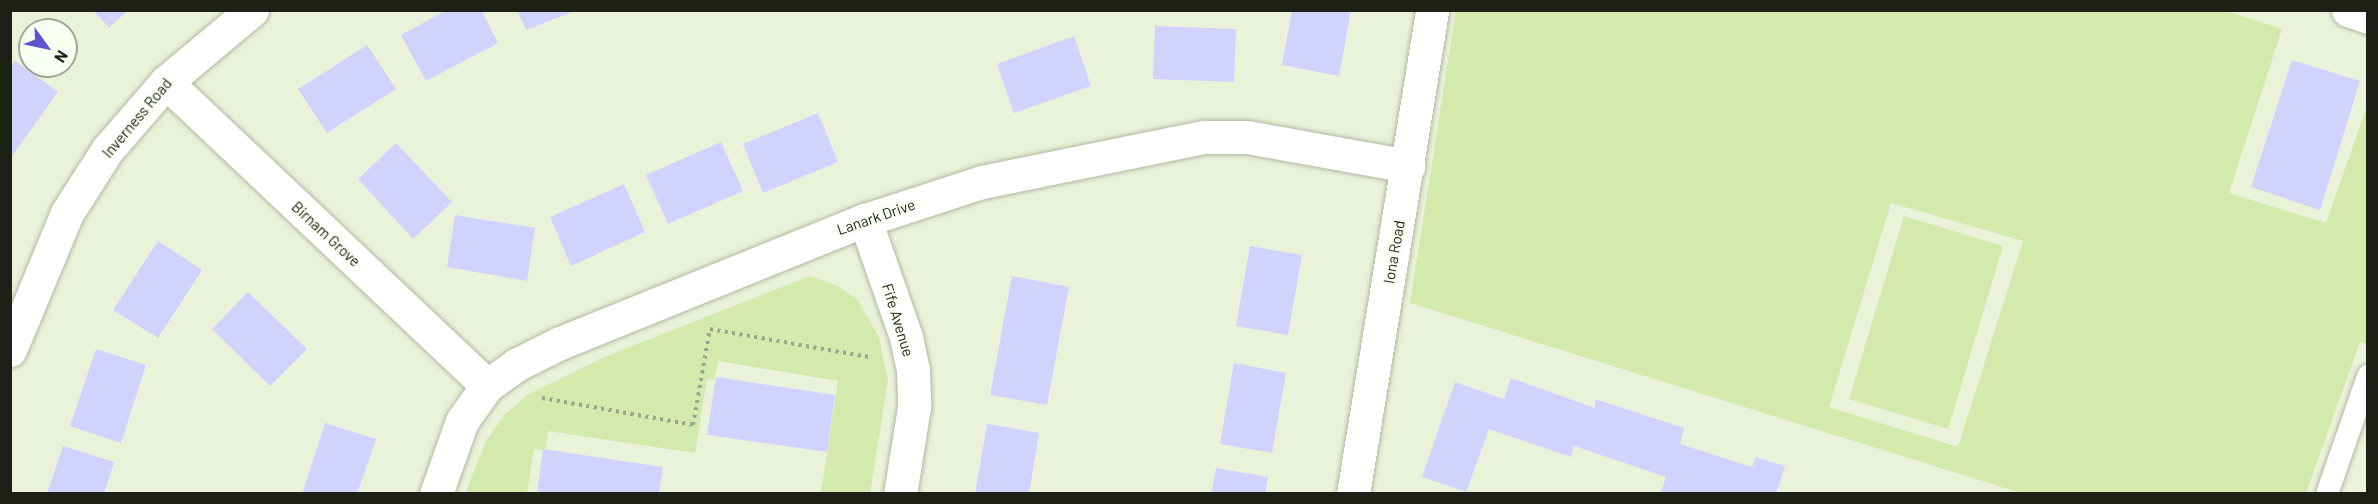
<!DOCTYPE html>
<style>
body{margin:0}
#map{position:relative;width:2378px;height:504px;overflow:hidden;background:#eaf3da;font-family:Barlow,sans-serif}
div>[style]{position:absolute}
.green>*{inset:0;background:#d4e9ac}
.building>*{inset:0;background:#d0d3fe}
.path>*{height:4px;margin-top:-2px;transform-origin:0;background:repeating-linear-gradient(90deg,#9ca390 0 3px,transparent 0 7.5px)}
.roads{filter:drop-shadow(0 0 2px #b0b9a1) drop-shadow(0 0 2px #b0b9a1)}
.lane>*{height:22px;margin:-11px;padding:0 11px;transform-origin:11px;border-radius:11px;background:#fff}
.street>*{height:33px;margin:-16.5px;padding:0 16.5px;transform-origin:16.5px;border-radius:16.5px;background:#fff}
span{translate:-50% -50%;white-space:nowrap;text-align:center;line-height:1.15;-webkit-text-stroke:5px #f9fff0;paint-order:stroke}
.street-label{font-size:15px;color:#1d2017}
.frame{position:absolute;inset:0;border:12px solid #1d2017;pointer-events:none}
.north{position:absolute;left:18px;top:18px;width:60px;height:60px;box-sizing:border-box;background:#f9fff0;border:2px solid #a1a699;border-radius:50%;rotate:123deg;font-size:16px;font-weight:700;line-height:24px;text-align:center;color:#1d2017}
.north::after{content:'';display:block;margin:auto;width:21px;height:27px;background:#5e55ce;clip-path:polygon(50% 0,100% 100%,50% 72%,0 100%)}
</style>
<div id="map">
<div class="green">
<div style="clip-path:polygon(evenodd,1456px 10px,2223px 10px,2282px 29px,2229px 193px,2326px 223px,2367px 106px,2367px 344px,2360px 342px,2306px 493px,2021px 493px,1410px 303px,1456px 10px,1891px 203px,2023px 241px,1958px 447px,1829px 407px,1891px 203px)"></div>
<div style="clip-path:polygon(1904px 216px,2003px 246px,1948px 429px,1849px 399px)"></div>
<div style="clip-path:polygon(810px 276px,836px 285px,857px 299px,879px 337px,888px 381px,870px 493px,821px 493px,838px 381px,718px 361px,714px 380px,707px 379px,695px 453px,548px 431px,545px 451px,534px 449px,527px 493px,465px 494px,486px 441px,504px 415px,527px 395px,604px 357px)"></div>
</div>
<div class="building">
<div style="clip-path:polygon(93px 10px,128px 10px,109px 28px)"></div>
<div style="clip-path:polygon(447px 10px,481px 10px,498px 43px,426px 81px,401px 35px)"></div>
<div style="clip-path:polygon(517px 10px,575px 10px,575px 11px,526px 30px)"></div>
<div style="clip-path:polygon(1292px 10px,1351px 10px,1339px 76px,1282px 65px)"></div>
<div style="clip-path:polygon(1155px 26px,1236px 29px,1234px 82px,1153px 79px)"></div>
<div style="clip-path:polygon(1074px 36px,1091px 86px,1014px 113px,997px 64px)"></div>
<div style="clip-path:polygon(367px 45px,396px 89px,327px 133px,298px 89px)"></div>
<div style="clip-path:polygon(2292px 60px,2360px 81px,2320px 210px,2251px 187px)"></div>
<div style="clip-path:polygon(15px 61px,58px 92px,10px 159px,10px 68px)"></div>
<div style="clip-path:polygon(818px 113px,838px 162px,763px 193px,743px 144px)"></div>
<div style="clip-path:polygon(721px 142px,743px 191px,668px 224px,646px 175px)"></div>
<div style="clip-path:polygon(396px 143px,452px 202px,413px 239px,358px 179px)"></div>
<div style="clip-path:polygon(624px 184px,645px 232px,571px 266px,550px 217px)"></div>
<div style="clip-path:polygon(455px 215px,535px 228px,527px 281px,447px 267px)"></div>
<div style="clip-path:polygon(158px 241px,202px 270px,158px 338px,113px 310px)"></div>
<div style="clip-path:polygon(1250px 246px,1302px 255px,1288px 335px,1236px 326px)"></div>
<div style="clip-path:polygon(1012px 276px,1069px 287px,1047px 405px,990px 395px)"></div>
<div style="clip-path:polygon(248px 292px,307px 349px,270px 386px,212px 329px)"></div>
<div style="clip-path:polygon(96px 349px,146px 365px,121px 443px,70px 426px)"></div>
<div style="clip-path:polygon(1234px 363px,1286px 373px,1272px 453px,1220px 444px)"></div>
<div style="clip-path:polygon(716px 377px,835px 395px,827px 452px,707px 435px)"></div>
<div style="clip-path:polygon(1511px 378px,1595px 408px,1595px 399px,1684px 428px,1680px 444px,1752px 467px,1756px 457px,1785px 466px,1776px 494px,1660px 494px,1666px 477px,1574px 446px,1571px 457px,1489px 429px,1466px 492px,1422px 477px,1455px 382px,1504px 399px)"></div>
<div style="clip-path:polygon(325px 423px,376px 439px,357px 494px,302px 494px)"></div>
<div style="clip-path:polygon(987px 424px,1039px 433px,1029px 494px,975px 494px)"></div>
<div style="clip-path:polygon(63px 446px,114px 462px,104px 494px,47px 494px)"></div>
<div style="clip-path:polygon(543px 449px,663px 467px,659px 494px,537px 494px)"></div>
<div style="clip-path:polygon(1216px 468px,1268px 477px,1265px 494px,1211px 494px)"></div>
</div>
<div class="path">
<div style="left:542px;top:398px;width:153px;rotate:10.1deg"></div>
<div style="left:693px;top:425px;width:97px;rotate:-80deg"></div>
<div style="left:710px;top:329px;width:161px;rotate:10deg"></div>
</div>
<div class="roads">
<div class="lane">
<div style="left:2327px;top:494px;width:125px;rotate:-70.8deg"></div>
</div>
<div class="street">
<div style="left:2348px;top:10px;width:21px;rotate:19deg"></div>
<div style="left:166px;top:82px;width:442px;rotate:43.4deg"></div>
<div style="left:865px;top:220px;width:124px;rotate:70.7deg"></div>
<div style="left:906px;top:337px;width:34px;rotate:78deg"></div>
<div style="left:913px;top:370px;width:37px;rotate:88deg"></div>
<div style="left:914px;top:407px;width:88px;rotate:99.1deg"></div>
<div style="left:10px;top:350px;width:148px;rotate:-67.4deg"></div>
<div style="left:67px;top:213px;width:76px;rotate:-57.4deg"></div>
<div style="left:108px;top:149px;width:89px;rotate:-49.1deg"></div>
<div style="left:166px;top:82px;width:112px;rotate:-39.9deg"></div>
<div style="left:436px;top:494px;width:77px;rotate:-70.4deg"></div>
<div style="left:462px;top:421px;width:43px;rotate:-54.5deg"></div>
<div style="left:487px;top:386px;width:36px;rotate:-36deg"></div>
<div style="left:516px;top:365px;width:49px;rotate:-26.6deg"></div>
<div style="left:560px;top:343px;width:329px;rotate:-22deg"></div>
<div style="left:865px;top:220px;width:123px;rotate:-18deg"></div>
<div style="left:982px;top:182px;width:227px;rotate:-11.5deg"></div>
<div style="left:1204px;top:137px;width:43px"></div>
<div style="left:1247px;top:137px;width:164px;rotate:10.2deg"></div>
<div style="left:1353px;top:494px;width:490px;rotate:-80.7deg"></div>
</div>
</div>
<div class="street-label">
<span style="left:137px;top:118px;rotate:-50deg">Inverness Road</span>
<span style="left:876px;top:217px;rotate:-19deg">Lanark Drive</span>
<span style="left:326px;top:234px;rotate:43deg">Birnam Grove</span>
<span style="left:1394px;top:252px;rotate:-80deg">Iona Road</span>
<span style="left:898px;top:320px;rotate:73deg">Fife Avenue</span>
</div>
<div class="frame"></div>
<div class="north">N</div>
</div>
